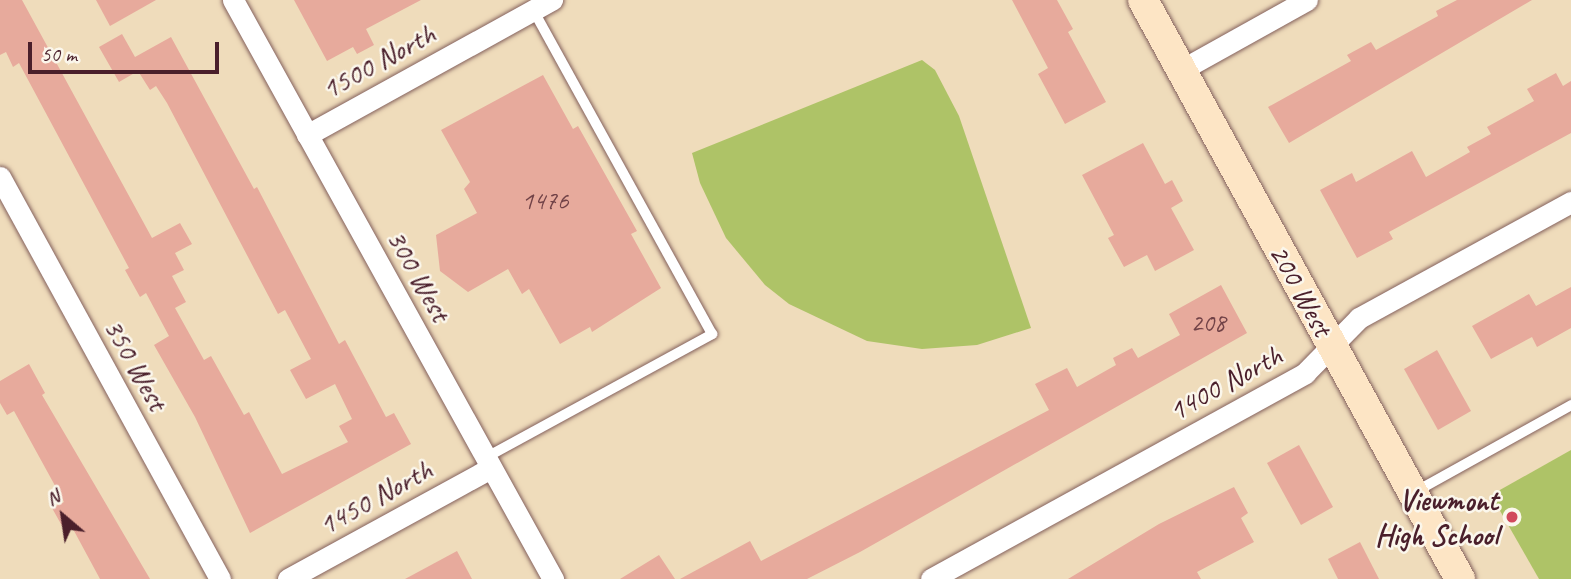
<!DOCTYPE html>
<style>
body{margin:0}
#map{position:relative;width:1571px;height:579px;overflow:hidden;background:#efdcbb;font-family:Caveat,sans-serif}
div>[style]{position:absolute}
.green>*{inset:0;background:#aec367}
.building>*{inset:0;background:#e7aa9c}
.roads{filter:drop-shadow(0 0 2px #84615d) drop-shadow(0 0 2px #84615d)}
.service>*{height:10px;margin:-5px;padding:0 5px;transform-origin:5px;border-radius:5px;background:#fff}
.minor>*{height:21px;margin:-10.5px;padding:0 10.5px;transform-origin:10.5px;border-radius:10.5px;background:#fff}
.secondary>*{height:30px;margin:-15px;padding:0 15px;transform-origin:15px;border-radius:15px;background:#fde5c5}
.dots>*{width:19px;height:19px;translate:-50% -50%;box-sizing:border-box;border:4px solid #fbf7ec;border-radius:50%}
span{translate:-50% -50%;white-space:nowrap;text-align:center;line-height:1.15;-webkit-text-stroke:5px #fbf7ec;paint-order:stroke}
.number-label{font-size:26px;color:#714247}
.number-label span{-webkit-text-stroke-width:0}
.street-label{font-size:30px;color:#4a1f2b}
.poi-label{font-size:30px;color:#4a1f2b;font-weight:700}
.right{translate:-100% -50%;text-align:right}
.north{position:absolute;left:28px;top:481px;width:70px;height:70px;-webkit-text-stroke:5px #fbf7ec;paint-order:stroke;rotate:331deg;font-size:19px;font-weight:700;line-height:28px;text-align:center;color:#4a1f2b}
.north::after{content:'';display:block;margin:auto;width:24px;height:32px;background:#4a1f2b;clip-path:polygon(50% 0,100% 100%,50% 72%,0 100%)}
.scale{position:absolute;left:28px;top:42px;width:191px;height:32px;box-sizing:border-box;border:4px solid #4a1f2b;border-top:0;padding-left:9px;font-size:21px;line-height:24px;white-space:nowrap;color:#4a1f2b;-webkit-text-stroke:5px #fbf7ec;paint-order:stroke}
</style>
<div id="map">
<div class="green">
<div style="clip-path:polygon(922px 60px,935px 70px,959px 116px,1031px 328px,977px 345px,922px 349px,867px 341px,789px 304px,765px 285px,726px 238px,700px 183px,692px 153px)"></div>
<div style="clip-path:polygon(1571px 450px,1571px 579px,1539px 579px,1491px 495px)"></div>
</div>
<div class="building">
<div style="clip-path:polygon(0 0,22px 0,152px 238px,180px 223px,192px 244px,175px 253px,184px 270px,172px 276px,186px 302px,175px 308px,204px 360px,211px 356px,244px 415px,249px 412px,282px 474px,348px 442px,339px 426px,352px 419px,335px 384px,306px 399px,290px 370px,311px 359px,285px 310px,278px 314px,167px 103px,156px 86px,150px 90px,138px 71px,119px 82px,99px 47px,122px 34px,135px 57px,171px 37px,254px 189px,257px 187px,339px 344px,345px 340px,386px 417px,394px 413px,411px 444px,250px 533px,195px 417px,154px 345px,169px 336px,146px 293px,140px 297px,125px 270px,129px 268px,19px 63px,13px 67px,6px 52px,0 55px)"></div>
<div style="clip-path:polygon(96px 0,156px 0,110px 26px)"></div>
<div style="clip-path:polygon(294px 0,421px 0,366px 29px,374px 45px,357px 54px,353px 47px,327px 61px)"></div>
<div style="clip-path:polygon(1012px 0,1057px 0,1073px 29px,1068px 32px,1106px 102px,1065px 124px,1038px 74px,1048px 68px)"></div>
<div style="clip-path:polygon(1457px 0,1532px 0,1289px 143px,1268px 107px,1351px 61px,1347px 55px,1371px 42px,1376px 50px,1438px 16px,1436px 11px)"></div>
<div style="clip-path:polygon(1556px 73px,1563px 86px,1571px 81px,1571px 133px,1389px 232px,1393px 239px,1357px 258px,1320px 190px,1352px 173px,1356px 182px,1412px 151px,1426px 177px,1470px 152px,1467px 147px,1491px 134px,1487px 127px,1534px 101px,1527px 89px)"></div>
<div style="clip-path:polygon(543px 75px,573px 129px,578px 126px,637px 231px,631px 234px,661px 288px,592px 332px,590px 327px,560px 344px,529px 289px,522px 294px,508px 269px,468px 292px,440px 271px,436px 235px,477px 213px,464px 189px,470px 182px,441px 130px)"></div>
<div style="clip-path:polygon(1143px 143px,1165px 184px,1172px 180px,1183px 201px,1171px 208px,1194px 250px,1155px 271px,1147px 255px,1124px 267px,1108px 238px,1114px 235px,1082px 175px)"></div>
<div style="clip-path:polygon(1221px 285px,1247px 333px,860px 552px,807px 579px,680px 579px,750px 541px,761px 561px,1049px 410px,1035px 384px,1067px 368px,1077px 387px,1116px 365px,1113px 358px,1132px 348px,1138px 358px,1180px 335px,1169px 314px)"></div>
<div style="clip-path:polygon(1571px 287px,1571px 328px,1537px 347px,1532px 337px,1491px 359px,1472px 326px,1529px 294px,1536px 306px)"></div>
<div style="clip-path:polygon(1437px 350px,1471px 411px,1438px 430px,1404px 369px)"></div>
<div style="clip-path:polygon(29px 364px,45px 393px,42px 395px,150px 579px,100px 579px,73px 529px,66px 533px,52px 508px,64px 502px,14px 411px,7px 415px,0 403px,0 381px)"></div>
<div style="clip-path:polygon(1299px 445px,1333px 507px,1301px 525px,1267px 463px)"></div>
<div style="clip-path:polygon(1234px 487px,1248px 513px,1241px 518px,1254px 542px,1197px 572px,1201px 579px,1068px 579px,1159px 524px)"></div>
<div style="clip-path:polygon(1360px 542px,1379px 579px,1338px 579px,1328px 559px)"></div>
<div style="clip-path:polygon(457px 551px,472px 579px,405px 579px)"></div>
<div style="clip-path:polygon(659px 555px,675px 579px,620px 579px)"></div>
</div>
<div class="roads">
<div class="service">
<div style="left:485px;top:458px;width:259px;rotate:-28.6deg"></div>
<div style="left:712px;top:334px;width:370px;rotate:-118.9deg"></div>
<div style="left:1415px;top:492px;width:179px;rotate:-29.1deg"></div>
</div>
<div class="minor">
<div style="left:233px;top:0;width:662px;rotate:61.07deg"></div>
<div style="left:1181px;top:70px;width:144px;rotate:-29.1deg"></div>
<div style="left:307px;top:135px;width:280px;rotate:-28.9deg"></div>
<div style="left:0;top:177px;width:458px;rotate:61.3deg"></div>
<div style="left:288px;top:579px;width:231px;rotate:-28.7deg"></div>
<div style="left:931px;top:579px;width:427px;rotate:-28.8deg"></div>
<div style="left:1305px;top:373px;width:77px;rotate:-45.5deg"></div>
<div style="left:1359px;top:318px;width:242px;rotate:-28.7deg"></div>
</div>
<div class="secondary">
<div style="left:1143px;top:0;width:660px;rotate:61.3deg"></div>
</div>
</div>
<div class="dots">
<div style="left:1512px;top:517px;background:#d1495b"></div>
</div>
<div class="number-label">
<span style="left:545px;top:201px">1476</span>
<span style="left:1208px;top:323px">208</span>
</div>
<div class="street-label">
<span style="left:378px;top:61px;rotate:-29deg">1500 North</span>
<span style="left:419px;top:275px;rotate:61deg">300 West</span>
<span style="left:1301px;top:290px;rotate:61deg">200 West</span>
<span style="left:136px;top:364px;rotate:61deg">350 West</span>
<span style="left:1225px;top:383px;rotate:-29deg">1400 North</span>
<span style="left:375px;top:497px;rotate:-29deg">1450 North</span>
</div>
<div class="poi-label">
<span class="right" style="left:1498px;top:517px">Viewmont<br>High School</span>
</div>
<div class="north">N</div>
<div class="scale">50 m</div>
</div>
